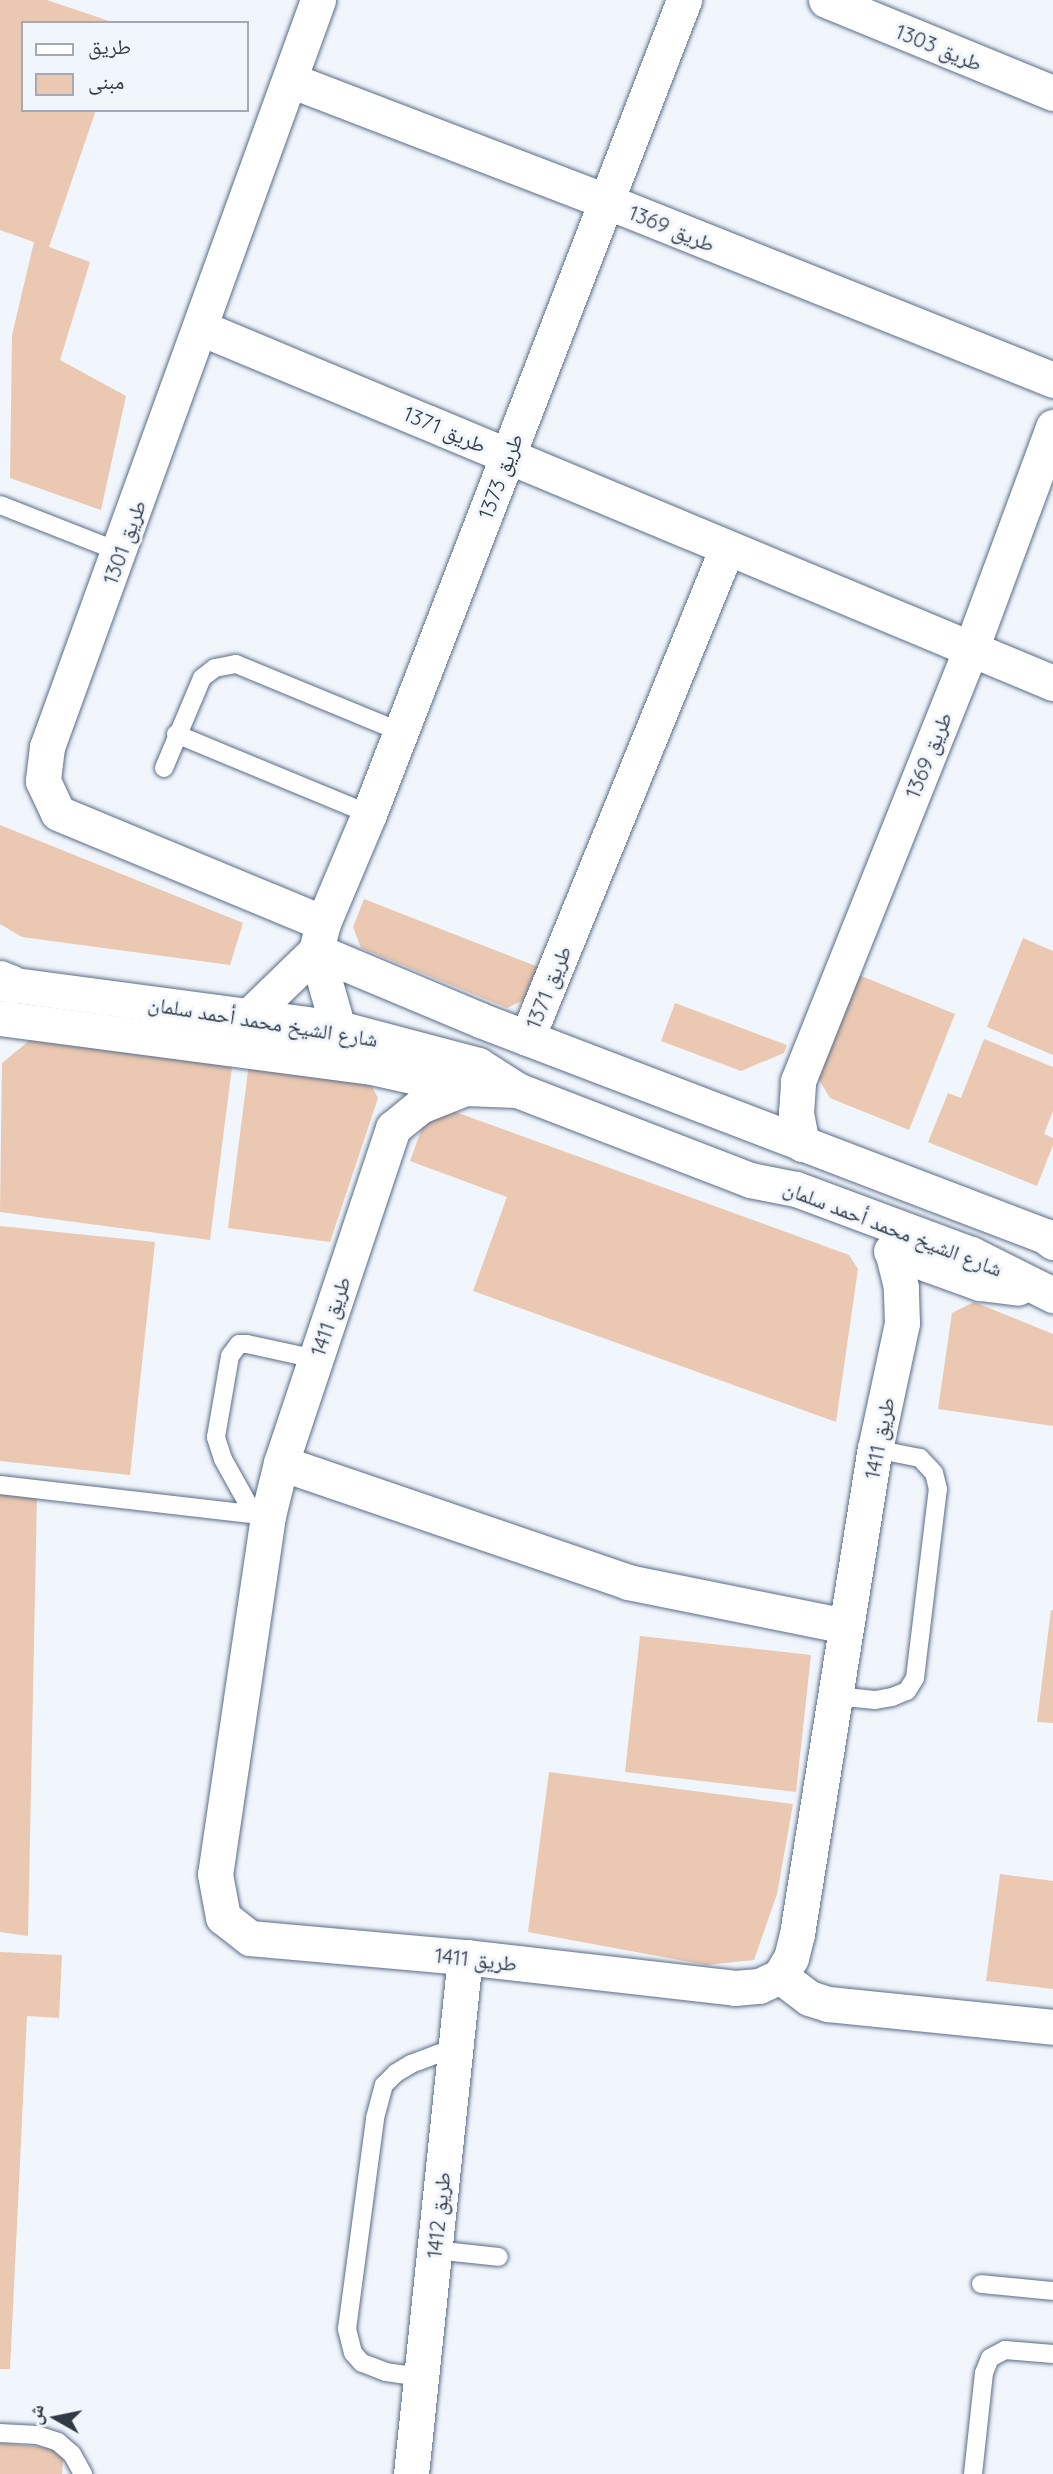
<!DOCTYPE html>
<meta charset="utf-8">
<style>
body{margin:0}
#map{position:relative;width:1053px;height:2474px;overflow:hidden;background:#f1f6fc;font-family:Quicksand,"Noto Naskh Arabic",sans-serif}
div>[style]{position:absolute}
.building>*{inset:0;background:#eac8b1}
.roads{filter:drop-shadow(0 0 2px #5a6c88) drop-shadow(0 0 2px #5a6c88)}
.service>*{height:18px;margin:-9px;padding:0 9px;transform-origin:9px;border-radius:9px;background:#fff}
.minor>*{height:35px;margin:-17.5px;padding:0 17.5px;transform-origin:17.5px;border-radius:17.5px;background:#fff}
.tertiary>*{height:38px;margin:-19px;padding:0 19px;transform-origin:19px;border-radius:19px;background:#fff}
span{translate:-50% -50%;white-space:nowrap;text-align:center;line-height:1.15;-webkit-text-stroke:6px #f1f6fc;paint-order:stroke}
.street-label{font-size:21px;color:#313946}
.legend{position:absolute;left:21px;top:21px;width:228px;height:91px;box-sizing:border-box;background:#f1f6fc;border:2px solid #a4aab3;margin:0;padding:9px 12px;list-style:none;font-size:21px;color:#313946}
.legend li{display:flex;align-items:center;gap:14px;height:35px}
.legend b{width:35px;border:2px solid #a4aab3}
.north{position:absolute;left:21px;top:2383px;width:70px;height:70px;-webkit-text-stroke:5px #f1f6fc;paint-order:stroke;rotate:279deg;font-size:19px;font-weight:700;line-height:28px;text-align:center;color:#313946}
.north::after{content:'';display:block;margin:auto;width:24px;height:32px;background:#313946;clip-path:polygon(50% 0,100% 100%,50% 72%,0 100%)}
</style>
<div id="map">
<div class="building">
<div style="clip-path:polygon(0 0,47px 0,112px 22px,23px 23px,23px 110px,96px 110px,49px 247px,90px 262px,60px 360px,126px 396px,101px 510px,10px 478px,12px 335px,34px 242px,0 230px)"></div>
<div style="clip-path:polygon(0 825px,243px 923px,230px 965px,22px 937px,0 924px)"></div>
<div style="clip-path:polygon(364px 899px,541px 968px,530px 997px,507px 1008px,361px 948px,353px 927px)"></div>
<div style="clip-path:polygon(1023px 938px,1053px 951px,1053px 1055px,987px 1027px)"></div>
<div style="clip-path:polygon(854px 973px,955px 1014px,909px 1130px,830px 1098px,815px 1073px)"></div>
<div style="clip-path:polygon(675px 1003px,787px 1045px,784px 1053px,741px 1071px,661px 1041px)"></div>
<div style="clip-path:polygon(984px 1039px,1053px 1067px,1053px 1111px,1044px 1134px,1053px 1138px,1053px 1145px,1037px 1186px,928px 1142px,948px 1093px,961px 1098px)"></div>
<div style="clip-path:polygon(30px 1040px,232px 1067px,210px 1240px,0 1212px,2px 1063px)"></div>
<div style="clip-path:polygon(250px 1055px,365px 1073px,378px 1098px,330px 1242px,228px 1228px)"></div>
<div style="clip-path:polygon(431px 1103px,849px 1255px,858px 1269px,836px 1422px,473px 1291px,507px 1197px,410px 1161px)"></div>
<div style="clip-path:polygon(0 1226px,155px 1242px,130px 1475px,0 1461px)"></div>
<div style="clip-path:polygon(974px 1302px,1053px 1334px,1053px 1426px,938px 1409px,952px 1313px)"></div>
<div style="clip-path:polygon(0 1492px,37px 1496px,28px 1936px,0 1932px)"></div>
<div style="clip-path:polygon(1051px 1610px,1053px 1610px,1053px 1723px,1037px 1722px)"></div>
<div style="clip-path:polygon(640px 1636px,811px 1655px,796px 1792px,625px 1772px)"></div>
<div style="clip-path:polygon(549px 1772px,793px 1804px,777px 1894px,754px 1960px,706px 1965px,528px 1932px)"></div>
<div style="clip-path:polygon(1000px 1874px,1053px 1881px,1053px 1989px,986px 1981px)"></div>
<div style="clip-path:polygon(0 1952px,62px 1955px,59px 2018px,27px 2016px,10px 2369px,0 2369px)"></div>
<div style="clip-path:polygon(0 2443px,64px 2449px,62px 2474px,0 2474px)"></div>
</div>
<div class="roads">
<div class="service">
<div style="left:0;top:505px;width:129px;rotate:21.4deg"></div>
<div style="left:176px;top:734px;width:209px;rotate:22.5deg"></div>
<div style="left:164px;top:768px;width:98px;rotate:-67.1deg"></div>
<div style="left:202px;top:678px;width:16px;rotate:-38deg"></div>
<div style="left:215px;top:668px;width:21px;rotate:-11deg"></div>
<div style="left:236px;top:664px;width:178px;rotate:22.4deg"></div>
<div style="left:0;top:1485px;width:270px;rotate:6.6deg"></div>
<div style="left:253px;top:1513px;width:62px;rotate:-119.1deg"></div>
<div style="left:223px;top:1459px;width:23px;rotate:-108deg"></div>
<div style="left:216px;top:1437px;width:82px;rotate:-80.2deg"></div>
<div style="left:230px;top:1356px;width:15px;rotate:-53deg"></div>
<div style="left:239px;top:1344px;width:8px"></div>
<div style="left:247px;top:1344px;width:71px;rotate:12.3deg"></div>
<div style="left:835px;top:1696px;width:40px;rotate:5.7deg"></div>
<div style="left:875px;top:1700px;width:17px;rotate:-10deg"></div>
<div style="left:892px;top:1697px;width:16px;rotate:-22deg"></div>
<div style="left:907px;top:1691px;width:15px;rotate:-58deg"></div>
<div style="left:915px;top:1678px;width:190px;rotate:-83.1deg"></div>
<div style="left:938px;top:1489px;width:16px;rotate:-104deg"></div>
<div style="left:934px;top:1473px;width:21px;rotate:-133deg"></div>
<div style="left:920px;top:1458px;width:46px;rotate:-168.7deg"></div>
<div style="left:434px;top:2250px;width:65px;rotate:6.1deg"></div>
<div style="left:981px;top:2284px;width:72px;rotate:5.6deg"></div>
<div style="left:421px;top:2377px;width:35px;rotate:-172deg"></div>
<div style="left:386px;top:2372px;width:26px;rotate:-159deg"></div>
<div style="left:362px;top:2363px;width:13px;rotate:-132deg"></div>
<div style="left:353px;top:2353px;width:25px;rotate:-104deg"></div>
<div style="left:347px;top:2329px;width:213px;rotate:-82.4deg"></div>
<div style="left:375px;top:2118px;width:34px;rotate:-75deg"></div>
<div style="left:384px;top:2085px;width:17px;rotate:-45deg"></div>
<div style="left:396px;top:2073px;width:17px;rotate:-31deg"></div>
<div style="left:411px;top:2064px;width:48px;rotate:-20.7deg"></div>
<div style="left:0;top:2433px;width:37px;rotate:3deg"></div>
<div style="left:37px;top:2435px;width:22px;rotate:18deg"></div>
<div style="left:58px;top:2442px;width:18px;rotate:41deg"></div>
<div style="left:72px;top:2454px;width:23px;rotate:61deg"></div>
<div style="left:973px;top:2474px;width:102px;rotate:-83.8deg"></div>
<div style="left:984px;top:2373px;width:16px;rotate:-68deg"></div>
<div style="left:990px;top:2358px;width:17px;rotate:-28deg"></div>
<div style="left:1005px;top:2350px;width:48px;rotate:4.8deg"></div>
</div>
<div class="minor">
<div style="left:318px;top:0;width:795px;rotate:109.94deg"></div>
<div style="left:47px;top:747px;width:34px;rotate:97deg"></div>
<div style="left:43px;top:781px;width:35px;rotate:65deg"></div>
<div style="left:58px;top:813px;width:287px;rotate:22.5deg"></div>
<div style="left:826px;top:0;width:245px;rotate:22.3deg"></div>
<div style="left:290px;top:80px;width:338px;rotate:21deg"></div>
<div style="left:606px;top:201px;width:482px;rotate:21.8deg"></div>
<div style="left:201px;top:328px;width:923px;rotate:22.62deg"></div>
<div style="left:316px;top:951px;width:29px;rotate:-76deg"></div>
<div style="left:323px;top:923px;width:118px;rotate:-67.1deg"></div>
<div style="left:369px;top:814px;width:873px;rotate:-68.84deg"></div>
<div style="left:316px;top:951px;width:178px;rotate:22.8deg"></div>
<div style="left:480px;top:1020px;width:605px;rotate:20.92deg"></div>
<div style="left:1045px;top:1236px;width:10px;rotate:37deg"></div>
<div style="left:316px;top:951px;width:80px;rotate:74.1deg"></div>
<div style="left:0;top:983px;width:341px;rotate:7.6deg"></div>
<div style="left:338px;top:1028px;width:145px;rotate:14.8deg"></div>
<div style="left:478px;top:1065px;width:46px;rotate:32.7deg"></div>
<div style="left:517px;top:1090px;width:250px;rotate:21.1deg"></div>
<div style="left:750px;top:1180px;width:47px;rotate:11.1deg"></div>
<div style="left:796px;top:1189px;width:187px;rotate:20.4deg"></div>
<div style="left:971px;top:1254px;width:92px;rotate:26.6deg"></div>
<div style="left:249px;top:1016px;width:93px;rotate:-44.1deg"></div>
<div style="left:0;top:1018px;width:370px;rotate:7.5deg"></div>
<div style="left:367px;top:1066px;width:100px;rotate:12.7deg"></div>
<div style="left:465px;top:1088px;width:52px;rotate:2.2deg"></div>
<div style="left:527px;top:1038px;width:529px;rotate:-67.8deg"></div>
<div style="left:393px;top:1128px;width:353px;rotate:108.5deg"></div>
<div style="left:281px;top:1463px;width:55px;rotate:103.8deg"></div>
<div style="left:268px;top:1516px;width:362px;rotate:98.4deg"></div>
<div style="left:215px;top:1874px;width:44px;rotate:79.5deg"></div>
<div style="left:223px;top:1917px;width:34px;rotate:38deg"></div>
<div style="left:250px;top:1938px;width:216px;rotate:5.1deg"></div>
<div style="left:465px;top:1957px;width:272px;rotate:6.5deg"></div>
<div style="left:735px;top:1988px;width:24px;rotate:-5deg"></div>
<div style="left:759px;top:1986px;width:23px;rotate:-25deg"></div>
<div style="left:780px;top:1976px;width:21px;rotate:-59deg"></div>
<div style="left:791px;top:1958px;width:25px;rotate:-76deg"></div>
<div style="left:797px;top:1934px;width:491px;rotate:-80.9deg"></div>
<div style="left:875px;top:1449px;width:129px;rotate:-77.9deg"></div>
<div style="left:902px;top:1323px;width:36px;rotate:-92deg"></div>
<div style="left:901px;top:1287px;width:37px;rotate:-104deg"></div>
<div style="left:393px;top:1128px;width:35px;rotate:-39deg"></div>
<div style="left:420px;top:1106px;width:48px;rotate:-21.8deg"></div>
<div style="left:802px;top:1144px;width:32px;rotate:-101deg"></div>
<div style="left:796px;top:1113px;width:32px;rotate:-86deg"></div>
<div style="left:798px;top:1081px;width:465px;rotate:-68.2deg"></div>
<div style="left:971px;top:649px;width:237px;rotate:-69.7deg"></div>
<div style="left:891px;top:1251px;width:95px;rotate:19.8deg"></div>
<div style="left:980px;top:1283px;width:38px;rotate:7deg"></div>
<div style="left:281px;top:1463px;width:367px;rotate:18.9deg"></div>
<div style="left:628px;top:1582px;width:222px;rotate:11.4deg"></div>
<div style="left:780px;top:1976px;width:36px;rotate:37deg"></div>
<div style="left:809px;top:1998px;width:20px;rotate:18deg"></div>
<div style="left:828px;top:2004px;width:226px;rotate:5.8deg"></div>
<div style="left:411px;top:2474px;width:520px;rotate:-84.04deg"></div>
</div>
<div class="tertiary">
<div style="left:0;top:980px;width:11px;rotate:22deg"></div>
</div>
</div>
<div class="street-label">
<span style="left:939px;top:47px;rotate:22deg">طريق 1303</span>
<span style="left:672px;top:228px;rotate:22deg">طريق 1369</span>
<span style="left:445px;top:429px;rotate:23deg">طريق 1371</span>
<span style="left:500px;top:476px;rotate:-69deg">طريق 1373</span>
<span style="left:124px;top:542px;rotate:-70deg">طريق 1301</span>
<span style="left:928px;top:755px;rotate:-68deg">طريق 1369</span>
<span style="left:548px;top:987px;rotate:-68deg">طريق 1371</span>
<span style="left:263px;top:1021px;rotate:9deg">شارع الشيخ محمد أحمد سلمان</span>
<span style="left:893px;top:1228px;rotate:21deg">شارع الشيخ محمد أحمد سلمان</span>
<span style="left:330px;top:1316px;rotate:-71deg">طريق 1411</span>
<span style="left:879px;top:1438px;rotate:-79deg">طريق 1411</span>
<span style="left:476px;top:1959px;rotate:6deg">طريق 1411</span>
<span style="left:438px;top:2215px;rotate:-84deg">طريق 1412</span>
</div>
<ul class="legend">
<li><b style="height:9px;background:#fff"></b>طريق</li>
<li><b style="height:19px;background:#eac8b1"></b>مبنى</li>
</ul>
<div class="north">ش</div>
</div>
